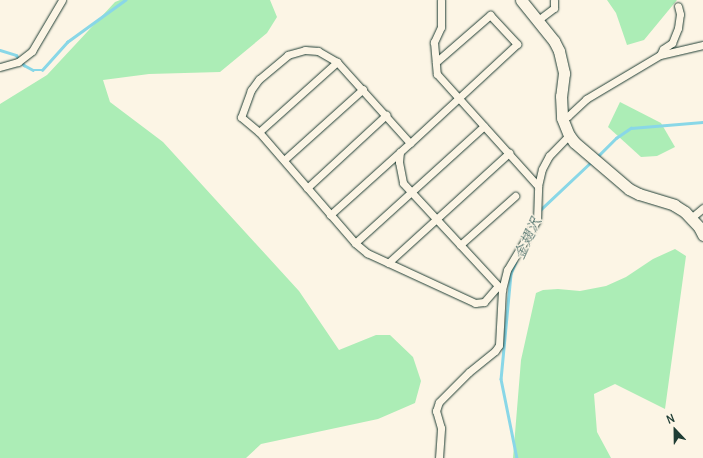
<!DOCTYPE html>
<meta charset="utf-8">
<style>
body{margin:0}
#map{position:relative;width:703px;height:458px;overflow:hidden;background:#fcf5e5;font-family:Delius,"Klee One",sans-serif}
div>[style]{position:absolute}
.green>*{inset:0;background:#acedb6}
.stream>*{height:2.5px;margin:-1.25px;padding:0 1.25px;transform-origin:1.25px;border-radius:1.25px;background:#89d7e7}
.roads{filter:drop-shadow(0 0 1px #1f3d34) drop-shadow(0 0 1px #1f3d34)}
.street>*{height:7px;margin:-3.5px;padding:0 3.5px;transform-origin:3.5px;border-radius:3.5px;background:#fcf5e5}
.primary>*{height:11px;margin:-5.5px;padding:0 5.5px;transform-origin:5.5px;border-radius:5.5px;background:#fcf5e5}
span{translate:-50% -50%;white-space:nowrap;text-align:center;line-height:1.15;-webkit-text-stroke:3px #fcf5e5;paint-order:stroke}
.water-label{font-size:15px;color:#345c58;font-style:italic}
.north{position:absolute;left:655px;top:410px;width:40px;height:40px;-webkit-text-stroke:3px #fcf5e5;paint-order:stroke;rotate:338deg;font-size:11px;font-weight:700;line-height:16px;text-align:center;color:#1f3d34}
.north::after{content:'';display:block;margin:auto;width:14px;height:18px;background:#1f3d34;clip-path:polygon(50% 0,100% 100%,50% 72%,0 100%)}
</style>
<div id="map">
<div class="green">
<div style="clip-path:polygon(120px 0,270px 0,277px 17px,267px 33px,220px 72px,149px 74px,103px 80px,110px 102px,163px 142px,299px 291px,339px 350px,376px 335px,390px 335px,413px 357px,421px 381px,415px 403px,378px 419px,261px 444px,246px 458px,0 458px,0 104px,47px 75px,115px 2px)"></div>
<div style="clip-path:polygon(607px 0,677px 0,644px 40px,627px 45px,616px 13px)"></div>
<div style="clip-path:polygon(620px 102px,661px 123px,675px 147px,657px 156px,641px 157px,608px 127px)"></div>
<div style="clip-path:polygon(675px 249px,686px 256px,665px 409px,615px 384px,594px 394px,597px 432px,611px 458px,513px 458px,521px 360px,536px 293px,543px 290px,558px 289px,580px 291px,606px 286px,626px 277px,653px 259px)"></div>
</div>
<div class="stream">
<div style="left:0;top:50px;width:17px;rotate:17deg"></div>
<div style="left:16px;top:55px;width:13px;rotate:51deg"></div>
<div style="left:24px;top:65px;width:10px;rotate:29deg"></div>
<div style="left:33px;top:70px;width:9px"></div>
<div style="left:42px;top:70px;width:38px;rotate:-48deg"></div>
<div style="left:67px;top:42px;width:72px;rotate:-35.9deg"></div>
<div style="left:597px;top:157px;width:27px;rotate:-45deg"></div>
<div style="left:616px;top:138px;width:18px;rotate:-34deg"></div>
<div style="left:631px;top:128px;width:72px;rotate:-4.8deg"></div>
<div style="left:538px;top:212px;width:73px;rotate:-43.3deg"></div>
<div style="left:530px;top:225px;width:11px;rotate:-63deg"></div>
<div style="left:516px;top:262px;width:13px;rotate:113deg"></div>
<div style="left:511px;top:274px;width:105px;rotate:95.4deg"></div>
<div style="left:501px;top:379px;width:81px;rotate:78.6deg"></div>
</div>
<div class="roads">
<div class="street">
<div style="left:441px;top:0;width:27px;rotate:90deg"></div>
<div style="left:441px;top:27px;width:17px;rotate:115deg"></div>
<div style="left:434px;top:42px;width:32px;rotate:85deg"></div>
<div style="left:437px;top:74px;width:151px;rotate:48deg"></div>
<div style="left:538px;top:20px;width:20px;rotate:-37deg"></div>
<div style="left:554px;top:8px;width:8px;rotate:-90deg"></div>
<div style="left:661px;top:53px;width:4px;rotate:-63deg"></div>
<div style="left:663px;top:49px;width:11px;rotate:-34deg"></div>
<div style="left:672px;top:43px;width:16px;rotate:-68deg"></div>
<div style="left:678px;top:28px;width:14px;rotate:-82deg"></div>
<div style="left:680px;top:14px;width:8px;rotate:-104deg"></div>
<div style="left:436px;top:62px;width:72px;rotate:-41deg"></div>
<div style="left:490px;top:15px;width:40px;rotate:47deg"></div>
<div style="left:517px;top:44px;width:146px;rotate:137.2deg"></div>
<div style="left:410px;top:143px;width:13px;rotate:138deg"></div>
<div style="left:400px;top:152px;width:10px;rotate:96deg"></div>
<div style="left:399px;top:162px;width:21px;rotate:79deg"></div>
<div style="left:403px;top:183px;width:146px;rotate:47.2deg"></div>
<div style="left:0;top:67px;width:19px;rotate:-16deg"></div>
<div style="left:18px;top:62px;width:18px;rotate:-38deg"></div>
<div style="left:32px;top:51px;width:59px;rotate:-59.5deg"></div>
<div style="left:562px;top:118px;width:6px;rotate:-18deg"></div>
<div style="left:568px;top:116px;width:25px;rotate:-43deg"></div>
<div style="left:586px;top:99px;width:86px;rotate:-30.7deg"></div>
<div style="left:660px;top:55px;width:44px;rotate:-13.1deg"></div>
<div style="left:259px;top:132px;width:105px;rotate:-41.9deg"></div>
<div style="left:410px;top:143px;width:109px;rotate:-132deg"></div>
<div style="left:337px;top:62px;width:22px;rotate:-150deg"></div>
<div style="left:318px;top:51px;width:13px;rotate:-176deg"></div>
<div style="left:305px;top:50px;width:18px;rotate:164deg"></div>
<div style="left:288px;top:55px;width:38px;rotate:140deg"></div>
<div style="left:259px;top:79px;width:14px;rotate:126deg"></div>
<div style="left:251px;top:90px;width:29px;rotate:110deg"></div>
<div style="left:241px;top:117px;width:23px;rotate:40deg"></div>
<div style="left:259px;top:132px;width:147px;rotate:49.1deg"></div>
<div style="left:355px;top:243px;width:16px;rotate:40deg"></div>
<div style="left:367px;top:253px;width:119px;rotate:24.8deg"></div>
<div style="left:475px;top:303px;width:9px;rotate:-6deg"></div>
<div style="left:484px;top:302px;width:21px;rotate:-49deg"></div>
<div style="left:284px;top:160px;width:106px;rotate:-41.9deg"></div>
<div style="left:307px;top:188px;width:108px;rotate:-42.7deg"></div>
<div style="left:330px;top:215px;width:94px;rotate:-42deg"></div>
<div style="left:691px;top:218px;width:16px;rotate:-40deg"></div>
<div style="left:355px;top:243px;width:174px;rotate:-42.2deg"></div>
<div style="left:460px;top:245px;width:74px;rotate:-41.7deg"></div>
<div style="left:388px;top:263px;width:164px;rotate:-42.3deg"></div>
<div style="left:439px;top:458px;width:30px;rotate:-86deg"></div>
<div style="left:441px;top:428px;width:18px;rotate:-106deg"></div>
<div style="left:436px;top:411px;width:9px;rotate:-72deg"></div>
<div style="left:439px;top:402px;width:42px;rotate:-45deg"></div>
<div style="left:469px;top:372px;width:33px;rotate:-39deg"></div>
<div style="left:495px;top:351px;width:7px;rotate:-56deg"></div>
<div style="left:499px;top:345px;width:55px;rotate:-86.9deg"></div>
<div style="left:502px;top:290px;width:21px;rotate:-76deg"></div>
<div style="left:507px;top:270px;width:58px;rotate:-59deg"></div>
<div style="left:537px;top:220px;width:34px;rotate:-88deg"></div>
<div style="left:538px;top:186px;width:17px;rotate:-77deg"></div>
<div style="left:542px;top:169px;width:15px;rotate:-62deg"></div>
<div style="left:549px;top:156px;width:29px;rotate:-46deg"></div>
</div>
<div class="primary">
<div style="left:521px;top:0;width:53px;rotate:51.2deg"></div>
<div style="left:554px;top:41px;width:11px;rotate:63deg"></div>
<div style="left:559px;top:51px;width:23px;rotate:77deg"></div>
<div style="left:564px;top:73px;width:23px;rotate:97deg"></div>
<div style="left:561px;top:96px;width:22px;rotate:87deg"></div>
<div style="left:562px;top:118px;width:18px;rotate:68deg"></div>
<div style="left:569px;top:135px;width:9px;rotate:54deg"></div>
<div style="left:574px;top:142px;width:72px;rotate:40.5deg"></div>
<div style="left:629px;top:189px;width:11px;rotate:27deg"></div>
<div style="left:639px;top:194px;width:37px;rotate:17deg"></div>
<div style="left:674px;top:205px;width:13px;rotate:32deg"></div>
<div style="left:685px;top:212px;width:21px;rotate:47deg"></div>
<div style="left:699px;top:227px;width:9px;rotate:63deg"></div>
</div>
</div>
<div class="water-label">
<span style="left:527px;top:238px;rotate:-65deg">金翅沢</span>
</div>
<div class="north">N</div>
</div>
